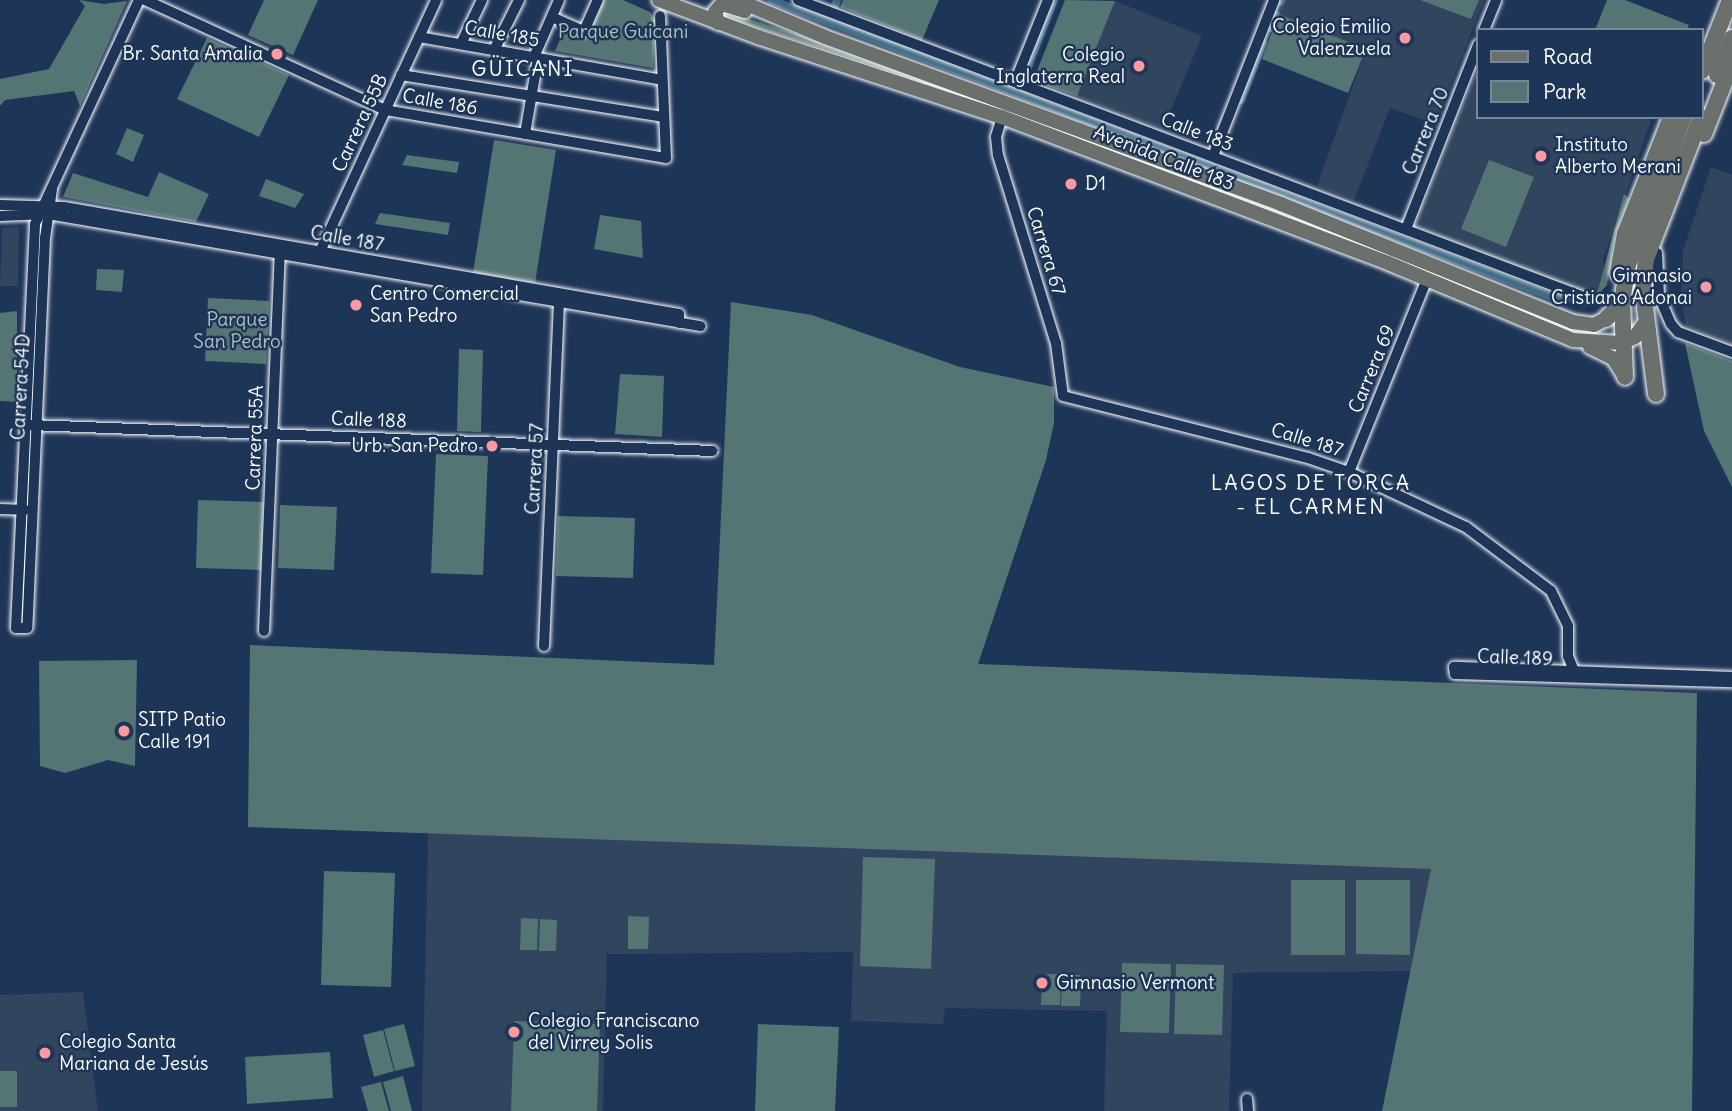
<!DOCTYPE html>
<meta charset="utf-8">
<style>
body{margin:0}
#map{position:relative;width:1732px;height:1111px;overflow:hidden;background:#1d3557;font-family:Delius,sans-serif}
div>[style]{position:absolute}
.built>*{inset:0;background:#32455e}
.green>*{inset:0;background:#547574}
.canal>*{height:8px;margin:-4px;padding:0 4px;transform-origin:4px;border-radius:4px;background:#3e6984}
.roads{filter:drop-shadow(0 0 2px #fff) drop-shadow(0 0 2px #fff)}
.minor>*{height:10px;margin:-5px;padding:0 5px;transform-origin:5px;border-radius:5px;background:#1d3557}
.major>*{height:14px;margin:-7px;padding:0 7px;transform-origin:7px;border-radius:7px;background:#6b706d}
.highway>*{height:16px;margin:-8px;padding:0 8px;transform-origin:8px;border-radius:8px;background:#6b706d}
.dots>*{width:19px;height:19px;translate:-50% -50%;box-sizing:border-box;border:4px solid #1d3557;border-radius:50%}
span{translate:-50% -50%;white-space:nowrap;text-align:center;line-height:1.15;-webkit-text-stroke:5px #1d3557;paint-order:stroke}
.poi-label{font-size:19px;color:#fff}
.right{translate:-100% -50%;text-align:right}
.left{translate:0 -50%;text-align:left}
.park-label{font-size:19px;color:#b2c1c0}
.street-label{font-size:19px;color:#fff}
.neighbourhood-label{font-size:21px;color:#fff;letter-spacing:2px}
.legend{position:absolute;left:1476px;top:28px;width:228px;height:91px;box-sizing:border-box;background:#1d3557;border:2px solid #77869a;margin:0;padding:9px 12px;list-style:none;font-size:21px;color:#fff}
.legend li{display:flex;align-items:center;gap:14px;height:35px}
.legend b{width:35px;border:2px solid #77869a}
</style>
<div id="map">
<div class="built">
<div style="clip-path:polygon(1284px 0,1484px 0,1435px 124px,1390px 108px,1354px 200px,1317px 186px,1366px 49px,1279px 14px)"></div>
<div style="clip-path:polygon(1115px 1px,1202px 36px,1163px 129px,1077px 96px)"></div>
<div style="clip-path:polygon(1478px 68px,1478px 117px,1652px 117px,1603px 259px,1604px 276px,1596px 297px,1415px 226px)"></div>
<div style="clip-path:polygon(1711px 167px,1732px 175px,1732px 344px,1686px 326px,1681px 299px,1683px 251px)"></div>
<div style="clip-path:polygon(19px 227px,18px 286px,0 286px,2px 228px)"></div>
<div style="clip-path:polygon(428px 833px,1432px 869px,1411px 971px,1233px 973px,1229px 1111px,1104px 1111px,1107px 1011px,945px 1008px,943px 1024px,851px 1021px,853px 952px,607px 954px,603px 1111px,422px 1111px)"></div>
<div style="clip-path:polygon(83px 992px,98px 1111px,0 1111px,0 995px)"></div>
</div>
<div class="green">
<div style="clip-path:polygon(79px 0,104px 4px,127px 1px,80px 106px,74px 91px,5px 100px,0 106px,0 79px,49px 69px,85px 6px)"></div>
<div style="clip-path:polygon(264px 0,318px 0,293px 55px,248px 35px)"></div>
<div style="clip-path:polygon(602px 0,623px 0,650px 12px,655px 20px,653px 68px,555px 51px,565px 28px,588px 38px)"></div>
<div style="clip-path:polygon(843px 0,939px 0,922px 40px,840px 7px)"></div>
<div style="clip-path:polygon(1065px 0,1115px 1px,1077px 96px,1033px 81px)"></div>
<div style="clip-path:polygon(1420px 0,1479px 0,1471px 19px)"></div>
<div style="clip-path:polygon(1607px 0,1625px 0,1689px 25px,1687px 30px,1595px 30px)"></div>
<div style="clip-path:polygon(720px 10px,835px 46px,1215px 186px,1570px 329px,1214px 189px,925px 82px,722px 16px)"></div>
<div style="clip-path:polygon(1279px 14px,1366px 49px,1348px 93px,1262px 59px)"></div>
<div style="clip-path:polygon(207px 38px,289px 75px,259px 137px,177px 99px)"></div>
<div style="clip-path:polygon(127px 128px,144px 135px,133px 162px,116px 154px)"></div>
<div style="clip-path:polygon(494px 140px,556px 150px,535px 283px,473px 273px)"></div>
<div style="clip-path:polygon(407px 155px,459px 162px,457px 173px,402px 165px)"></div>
<div style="clip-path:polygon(1489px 160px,1534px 177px,1506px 247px,1461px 229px)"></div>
<div style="clip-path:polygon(159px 172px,209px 194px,196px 222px,63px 197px,73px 173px,148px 197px)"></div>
<div style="clip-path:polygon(266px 179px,304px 194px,295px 208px,259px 196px)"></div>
<div style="clip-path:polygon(1624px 194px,1629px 198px,1615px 234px,1607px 285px,1596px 297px)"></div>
<div style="clip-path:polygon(380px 213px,450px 223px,448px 235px,375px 224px)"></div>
<div style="clip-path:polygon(600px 215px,641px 221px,643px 258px,594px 249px)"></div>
<div style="clip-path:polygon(97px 269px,124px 270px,122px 292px,96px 290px)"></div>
<div style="clip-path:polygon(208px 298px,269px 301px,266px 364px,205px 361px)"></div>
<div style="clip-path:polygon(731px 302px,812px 315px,960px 367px,1054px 387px,1054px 423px,1046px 460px,978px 664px,1697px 693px,1692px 1111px,1382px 1111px,1431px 869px,248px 827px,250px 645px,714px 665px)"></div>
<div style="clip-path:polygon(17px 311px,17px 402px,0 401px,0 313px)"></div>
<div style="clip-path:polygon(1685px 343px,1732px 361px,1732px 487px,1704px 431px)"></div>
<div style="clip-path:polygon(459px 349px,483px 350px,481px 432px,457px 431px)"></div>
<div style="clip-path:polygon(620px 374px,664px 376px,662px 437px,615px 434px)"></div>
<div style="clip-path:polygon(436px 454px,488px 456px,483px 575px,431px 573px)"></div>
<div style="clip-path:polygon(198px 500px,263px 502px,261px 570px,196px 568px)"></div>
<div style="clip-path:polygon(280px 505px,337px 507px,334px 570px,278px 568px)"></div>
<div style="clip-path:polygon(558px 516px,635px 518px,633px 578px,556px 576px)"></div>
<div style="clip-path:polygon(137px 660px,135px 766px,108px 760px,65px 773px,40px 766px,39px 661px)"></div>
<div style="clip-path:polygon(863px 857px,935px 859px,931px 969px,860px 966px)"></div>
<div style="clip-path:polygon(324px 871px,395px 873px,391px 987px,321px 985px)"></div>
<div style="clip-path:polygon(1291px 880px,1345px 880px,1345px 955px,1291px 955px)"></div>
<div style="clip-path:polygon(1356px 880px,1410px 880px,1410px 955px,1356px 954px)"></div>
<div style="clip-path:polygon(628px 916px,649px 917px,648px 949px,628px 949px)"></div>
<div style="clip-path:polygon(521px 918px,538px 919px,537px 950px,520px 950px)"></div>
<div style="clip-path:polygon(540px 919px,557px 920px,556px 951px,539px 951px)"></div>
<div style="clip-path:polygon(1122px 963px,1171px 964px,1169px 1033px,1120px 1032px)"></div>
<div style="clip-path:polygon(1176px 964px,1224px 965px,1222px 1035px,1174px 1034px)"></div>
<div style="clip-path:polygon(1042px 974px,1061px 974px,1060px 1005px,1041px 1005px)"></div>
<div style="clip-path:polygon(1062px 974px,1081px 975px,1080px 1006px,1061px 1006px)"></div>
<div style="clip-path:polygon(514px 1021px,600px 1024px,597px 1111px,511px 1111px)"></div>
<div style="clip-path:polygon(404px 1024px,415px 1066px,395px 1071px,384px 1029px)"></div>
<div style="clip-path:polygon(758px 1024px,839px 1027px,835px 1111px,755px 1111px)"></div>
<div style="clip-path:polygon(383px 1030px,394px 1071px,374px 1077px,363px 1035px)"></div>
<div style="clip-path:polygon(330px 1052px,333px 1098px,247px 1104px,245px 1057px)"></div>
<div style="clip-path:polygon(0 1071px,17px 1071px,17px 1107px,0 1107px)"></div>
<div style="clip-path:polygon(403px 1076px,412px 1111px,391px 1111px,383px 1082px)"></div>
<div style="clip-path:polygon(381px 1082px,389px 1111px,368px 1111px,361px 1087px)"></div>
</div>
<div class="canal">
<div style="left:771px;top:0;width:842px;rotate:20.8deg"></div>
<div style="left:1281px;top:2px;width:2px;rotate:-63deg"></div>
<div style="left:834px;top:8px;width:9px;rotate:-69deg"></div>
<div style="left:1270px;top:28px;width:15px;rotate:-67deg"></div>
<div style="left:1024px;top:77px;width:83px;rotate:-68.7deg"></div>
<div style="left:1241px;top:100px;width:61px;rotate:-68.9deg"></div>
</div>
<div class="roads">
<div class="minor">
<div style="left:145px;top:0;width:264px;rotate:24.6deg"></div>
<div style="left:385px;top:110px;width:285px;rotate:9.7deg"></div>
<div style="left:666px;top:158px;width:142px;rotate:-92.4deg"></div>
<div style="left:798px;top:0;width:840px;rotate:20.7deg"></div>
<div style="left:552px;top:17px;width:35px;rotate:24deg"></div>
<div style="left:584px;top:31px;width:34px;rotate:-66deg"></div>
<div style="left:1484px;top:30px;width:32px;rotate:-68deg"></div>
<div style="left:419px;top:37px;width:247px;rotate:10deg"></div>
<div style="left:461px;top:44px;width:49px;rotate:-64.5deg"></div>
<div style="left:494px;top:50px;width:56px;rotate:-63.4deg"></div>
<div style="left:534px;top:57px;width:62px;rotate:-66.3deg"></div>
<div style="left:401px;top:75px;width:265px;rotate:9.1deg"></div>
<div style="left:1015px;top:82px;width:88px;rotate:-68.1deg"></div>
<div style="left:1002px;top:117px;width:21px;rotate:107deg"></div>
<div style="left:996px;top:137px;width:18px;rotate:84deg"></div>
<div style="left:998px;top:155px;width:197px;rotate:72.9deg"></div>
<div style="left:1056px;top:343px;width:53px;rotate:82.5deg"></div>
<div style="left:1063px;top:396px;width:253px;rotate:14.2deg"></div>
<div style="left:1308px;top:458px;width:43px;rotate:18.9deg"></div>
<div style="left:1349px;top:472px;width:129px;rotate:25.2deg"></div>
<div style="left:1466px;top:527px;width:106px;rotate:37deg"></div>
<div style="left:1551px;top:591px;width:39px;rotate:64deg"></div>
<div style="left:1568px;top:626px;width:30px;rotate:90deg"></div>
<div style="left:1568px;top:656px;width:16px;rotate:68deg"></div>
<div style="left:525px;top:134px;width:77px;rotate:-80.3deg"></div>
<div style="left:1213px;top:156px;width:168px;rotate:-68.6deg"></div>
<div style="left:52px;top:189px;width:49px;rotate:98.1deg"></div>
<div style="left:45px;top:238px;width:390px;rotate:92.6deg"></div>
<div style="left:27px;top:628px;width:11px;rotate:180deg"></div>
<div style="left:16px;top:628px;width:404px;rotate:-87.3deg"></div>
<div style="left:35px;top:224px;width:247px;rotate:-65.1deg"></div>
<div style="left:0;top:205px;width:64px;rotate:1.8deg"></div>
<div style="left:64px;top:207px;width:624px;rotate:9.87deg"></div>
<div style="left:679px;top:314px;width:9px;rotate:90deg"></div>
<div style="left:0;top:216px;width:48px;rotate:-2.4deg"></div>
<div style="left:48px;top:214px;width:662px;rotate:9.75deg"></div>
<div style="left:1406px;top:229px;width:198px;rotate:-68.6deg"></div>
<div style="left:1657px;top:253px;width:43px;rotate:87.3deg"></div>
<div style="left:1659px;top:296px;width:30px;rotate:67deg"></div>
<div style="left:1671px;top:324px;width:11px;rotate:49deg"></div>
<div style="left:1678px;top:332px;width:58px;rotate:20.3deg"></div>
<div style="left:317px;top:258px;width:284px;rotate:-65.2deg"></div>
<div style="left:30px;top:425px;width:683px;rotate:2.18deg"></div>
<div style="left:1349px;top:472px;width:208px;rotate:-68deg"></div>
<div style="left:0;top:509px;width:25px;rotate:2deg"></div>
<div style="left:264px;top:631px;width:382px;rotate:-87.6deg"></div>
<div style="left:544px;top:646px;width:350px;rotate:-87.5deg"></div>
<div style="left:1732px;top:677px;width:278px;rotate:-177.9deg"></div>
<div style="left:1454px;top:667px;width:7px;rotate:82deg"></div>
<div style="left:1455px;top:674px;width:277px;rotate:1.7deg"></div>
<div style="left:1247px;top:1099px;width:12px;rotate:85deg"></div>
</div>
<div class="major">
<div style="left:659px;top:0;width:106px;rotate:20.5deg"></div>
<div style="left:758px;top:37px;width:257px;rotate:18.2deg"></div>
<div style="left:1002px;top:117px;width:413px;rotate:20.7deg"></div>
<div style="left:1388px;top:263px;width:200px;rotate:22.6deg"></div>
<div style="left:1573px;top:340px;width:48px;rotate:3.6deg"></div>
<div style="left:1621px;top:343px;width:15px;rotate:-23deg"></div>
<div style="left:1635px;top:337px;width:18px;rotate:-56deg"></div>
<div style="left:737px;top:0;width:95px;rotate:22.8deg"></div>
<div style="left:825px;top:37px;width:486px;rotate:20.1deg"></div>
<div style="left:1281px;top:204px;width:315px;rotate:22deg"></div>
<div style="left:1573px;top:322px;width:21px;rotate:8deg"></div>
<div style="left:1594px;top:325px;width:13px;rotate:-27deg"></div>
<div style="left:718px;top:23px;width:11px;rotate:-105deg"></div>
<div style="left:715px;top:12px;width:11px;rotate:-49deg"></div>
<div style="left:722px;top:4px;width:24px;rotate:17deg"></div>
<div style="left:1590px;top:347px;width:25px;rotate:26deg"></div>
<div style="left:1613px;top:358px;width:22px;rotate:58deg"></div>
</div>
<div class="highway">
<div style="left:1702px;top:71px;width:76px;rotate:-68.5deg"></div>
<div style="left:1717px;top:75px;width:40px;rotate:-68deg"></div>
<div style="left:1704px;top:134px;width:76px;rotate:-68.5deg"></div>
<div style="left:1618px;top:273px;width:40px;rotate:-80deg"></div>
<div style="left:1625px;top:234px;width:126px;rotate:-68.5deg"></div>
<div style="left:1622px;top:302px;width:75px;rotate:87.7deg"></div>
<div style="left:1606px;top:319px;width:23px;rotate:-47deg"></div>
<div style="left:1622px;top:302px;width:37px;rotate:-81deg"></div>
<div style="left:1628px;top:265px;width:158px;rotate:-69.3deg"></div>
<div style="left:1656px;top:394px;width:104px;rotate:-97.2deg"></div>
<div style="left:1643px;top:291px;width:32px;rotate:-85deg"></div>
<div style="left:1646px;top:259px;width:152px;rotate:-68.8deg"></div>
</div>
</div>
<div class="dots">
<div style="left:1405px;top:38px;background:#ff9aa2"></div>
<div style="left:277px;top:54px;background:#ff9aa2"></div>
<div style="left:1139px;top:66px;background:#ff9aa2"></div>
<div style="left:1541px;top:156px;background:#ff9aa2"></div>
<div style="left:1071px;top:184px;background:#ff9aa2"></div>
<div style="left:1706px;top:287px;background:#ff9aa2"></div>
<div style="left:356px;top:305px;background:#ff9aa2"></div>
<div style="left:492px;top:446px;background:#ff9aa2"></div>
<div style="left:124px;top:731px;background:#ff9aa2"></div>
<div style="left:1042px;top:983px;background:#ff9aa2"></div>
<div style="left:514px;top:1032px;background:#ff9aa2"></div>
<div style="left:45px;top:1053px;background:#ff9aa2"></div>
</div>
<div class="poi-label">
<span class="right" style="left:1391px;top:38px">Colegio Emilio<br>Valenzuela</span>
<span class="right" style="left:263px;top:54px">Br. Santa Amalia</span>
<span class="right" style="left:1125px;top:66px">Colegio<br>Inglaterra Real</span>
<span class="left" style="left:1555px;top:156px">Instituto<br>Alberto Merani</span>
<span class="left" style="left:1085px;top:184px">D1</span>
<span class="right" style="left:1692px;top:287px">Gimnasio<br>Cristiano Adonai</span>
<span class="left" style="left:370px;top:305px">Centro Comercial<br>San Pedro</span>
<span class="right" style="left:478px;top:446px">Urb. San Pedro</span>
<span class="left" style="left:138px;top:731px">SITP Patio<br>Calle 191</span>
<span class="left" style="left:1056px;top:983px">Gimnasio Vermont</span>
<span class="left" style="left:528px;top:1032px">Colegio Franciscano<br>del Virrey Solis</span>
<span class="left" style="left:59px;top:1053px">Colegio Santa<br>Mariana de Jesús</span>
</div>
<div class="park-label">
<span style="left:623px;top:32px">Parque Guicani</span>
<span style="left:237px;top:331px">Parque<br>San Pedro</span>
</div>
<div class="street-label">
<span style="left:502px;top:34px;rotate:10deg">Calle 185</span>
<span style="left:440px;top:102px;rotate:10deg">Calle 186</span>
<span style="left:360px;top:123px;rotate:-65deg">Carrera 55B</span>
<span style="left:1426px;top:131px;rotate:-68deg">Carrera 70</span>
<span style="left:1197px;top:132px;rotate:21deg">Calle 183</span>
<span style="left:1164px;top:158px;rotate:21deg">Avenida Calle 183</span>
<span style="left:347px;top:239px;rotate:10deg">Calle 187</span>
<span style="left:1046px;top:251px;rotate:73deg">Carrera 67</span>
<span style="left:1372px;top:369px;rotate:-68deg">Carrera 69</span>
<span style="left:21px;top:387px;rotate:-87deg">Carrera 54D</span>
<span style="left:369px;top:420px;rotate:2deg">Calle 188</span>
<span style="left:255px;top:438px;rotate:-88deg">Carrera 55A</span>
<span style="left:1307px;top:440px;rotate:17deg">Calle 187</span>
<span style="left:535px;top:469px;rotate:-87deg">Carrera 57</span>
<span style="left:1515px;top:658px;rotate:2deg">Calle 189</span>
</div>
<div class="neighbourhood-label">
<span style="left:523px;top:69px">GÜICANI</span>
<span style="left:1311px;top:495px">LAGOS DE TORCA<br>- EL CARMEN</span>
</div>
<ul class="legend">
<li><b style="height:9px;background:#6b706d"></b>Road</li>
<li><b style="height:19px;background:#547574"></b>Park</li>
</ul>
</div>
